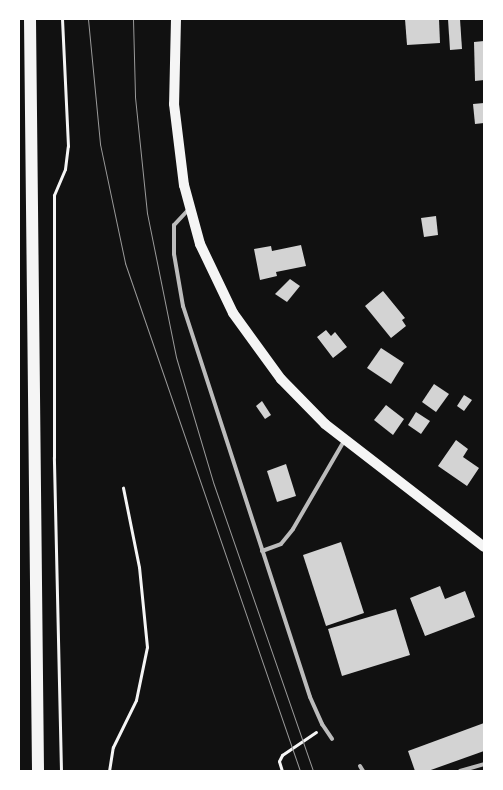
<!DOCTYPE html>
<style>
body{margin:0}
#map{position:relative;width:503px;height:790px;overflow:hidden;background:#111;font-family:"Open Sans",sans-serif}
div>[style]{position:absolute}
.building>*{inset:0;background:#d3d3d3}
.path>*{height:3px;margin:-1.5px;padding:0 1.5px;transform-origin:1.5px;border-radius:1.5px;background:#f5f5f5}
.service>*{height:4px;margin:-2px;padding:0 2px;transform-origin:2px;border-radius:2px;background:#bcbcbc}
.secondary>*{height:10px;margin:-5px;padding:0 5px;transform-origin:5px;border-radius:5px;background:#f5f5f5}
.primary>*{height:12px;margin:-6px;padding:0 6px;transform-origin:6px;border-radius:6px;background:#f5f5f5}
.tram>*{height:1px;margin:-0.5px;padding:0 0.5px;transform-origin:0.5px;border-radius:0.5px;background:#9a9a9a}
span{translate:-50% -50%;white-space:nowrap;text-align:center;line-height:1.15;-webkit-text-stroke:5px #fff;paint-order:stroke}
.frame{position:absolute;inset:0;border:20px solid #fff;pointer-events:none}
</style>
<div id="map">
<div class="building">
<div style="clip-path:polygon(405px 19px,439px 19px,440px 43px,407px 45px)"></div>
<div style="clip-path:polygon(448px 19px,460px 19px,462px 49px,450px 50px)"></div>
<div style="clip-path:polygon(484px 41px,484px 80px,475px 81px,474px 42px)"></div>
<div style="clip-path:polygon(484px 103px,484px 123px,475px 124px,473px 104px)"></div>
<div style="clip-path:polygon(436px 216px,438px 235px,424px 237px,421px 218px)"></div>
<div style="clip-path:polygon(301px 245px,306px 266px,276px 272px,277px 276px,260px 280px,254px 249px,271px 246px,272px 251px)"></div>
<div style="clip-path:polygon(290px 279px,300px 286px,287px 302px,275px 294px)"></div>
<div style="clip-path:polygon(383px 291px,405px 318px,402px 320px,406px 326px,391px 338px,365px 306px)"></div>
<div style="clip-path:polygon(326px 330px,331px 336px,335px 332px,347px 347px,333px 358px,317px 337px)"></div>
<div style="clip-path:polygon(381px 348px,404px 363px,391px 384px,367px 368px)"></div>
<div style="clip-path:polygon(434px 384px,449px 394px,436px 412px,422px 402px)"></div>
<div style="clip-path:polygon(464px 395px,472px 400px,464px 411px,457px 406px)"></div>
<div style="clip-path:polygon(262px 401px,271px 415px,265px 419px,256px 406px)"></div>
<div style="clip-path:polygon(386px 405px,404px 419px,393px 435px,374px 420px)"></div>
<div style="clip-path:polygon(416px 412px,430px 421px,421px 434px,408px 425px)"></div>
<div style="clip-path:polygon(456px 440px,468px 449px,463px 457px,479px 468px,467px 486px,438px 466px)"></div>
<div style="clip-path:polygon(286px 464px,296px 496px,277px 502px,267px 471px)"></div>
<div style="clip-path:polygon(341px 542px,364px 613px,326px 626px,303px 555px)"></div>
<div style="clip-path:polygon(440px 586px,445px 599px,465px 591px,475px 617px,425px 636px,410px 598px)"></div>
<div style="clip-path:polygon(396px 609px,410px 655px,342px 676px,328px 629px)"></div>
<div style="clip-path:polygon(484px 723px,484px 751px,428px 771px,415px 771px,408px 751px)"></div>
</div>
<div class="path">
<div style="left:61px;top:771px;width:314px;rotate:-91.3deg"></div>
<div style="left:54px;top:457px;width:262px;rotate:-90deg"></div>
<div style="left:54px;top:195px;width:28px;rotate:-67deg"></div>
<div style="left:65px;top:169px;width:23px;rotate:-83deg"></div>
<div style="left:68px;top:146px;width:127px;rotate:-92.7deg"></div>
<div style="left:109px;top:771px;width:24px;rotate:-81deg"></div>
<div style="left:113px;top:747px;width:52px;rotate:-63.9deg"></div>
<div style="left:136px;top:700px;width:54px;rotate:-78.3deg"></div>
<div style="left:147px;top:647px;width:80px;rotate:-95.7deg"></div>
<div style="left:139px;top:567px;width:81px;rotate:-101.4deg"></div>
<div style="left:282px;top:771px;width:10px;rotate:-107deg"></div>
<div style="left:279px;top:761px;width:7px;rotate:-63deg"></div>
<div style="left:282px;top:755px;width:41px;rotate:-34.1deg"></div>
</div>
<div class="service">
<div style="left:189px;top:209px;width:22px;rotate:133deg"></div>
<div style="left:174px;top:225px;width:29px;rotate:90deg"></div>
<div style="left:174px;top:254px;width:53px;rotate:80.2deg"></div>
<div style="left:183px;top:306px;width:411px;rotate:72deg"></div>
<div style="left:310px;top:697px;width:30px;rotate:66deg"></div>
<div style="left:322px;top:724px;width:18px;rotate:56deg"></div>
<div style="left:262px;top:551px;width:20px;rotate:-20deg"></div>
<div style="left:281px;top:544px;width:19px;rotate:-51deg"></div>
<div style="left:293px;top:529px;width:102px;rotate:-59.9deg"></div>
<div style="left:360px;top:766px;width:6px;rotate:59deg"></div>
<div style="left:460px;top:771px;width:25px;rotate:-16deg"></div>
</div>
<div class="secondary">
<div style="left:176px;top:19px;width:85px;rotate:91.3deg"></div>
<div style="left:174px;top:104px;width:82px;rotate:83deg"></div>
<div style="left:184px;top:185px;width:61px;rotate:74.8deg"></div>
<div style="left:200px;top:244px;width:76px;rotate:64.4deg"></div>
<div style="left:233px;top:313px;width:82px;rotate:54deg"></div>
<div style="left:281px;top:379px;width:63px;rotate:45.6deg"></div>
<div style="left:325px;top:424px;width:201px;rotate:37.7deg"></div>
</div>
<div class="primary">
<div style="left:30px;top:19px;width:752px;rotate:89.39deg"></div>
</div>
<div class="tram">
<div style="left:88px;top:19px;width:126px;rotate:84.5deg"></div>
<div style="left:100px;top:144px;width:122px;rotate:78.1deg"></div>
<div style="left:125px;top:263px;width:537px;rotate:70.99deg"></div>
<div style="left:133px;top:19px;width:78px;rotate:88.5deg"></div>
<div style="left:135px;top:97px;width:117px;rotate:84.1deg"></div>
<div style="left:147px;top:213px;width:147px;rotate:78.6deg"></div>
<div style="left:176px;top:357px;width:130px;rotate:73.5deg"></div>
<div style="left:213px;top:482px;width:306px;rotate:70.9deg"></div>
</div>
<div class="frame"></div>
</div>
